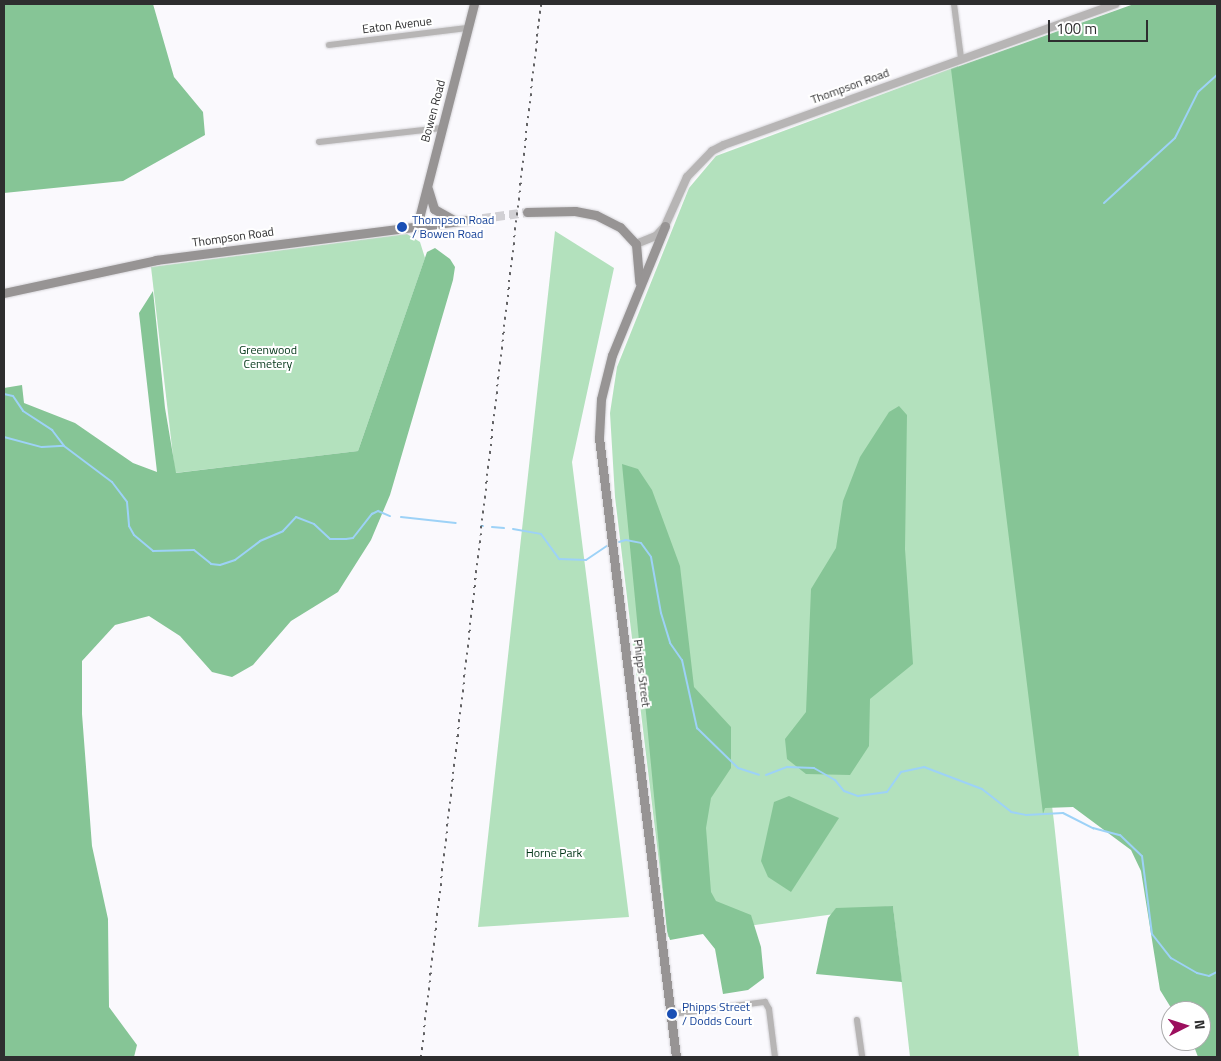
<!DOCTYPE html>
<style>
body{margin:0}
#map{position:relative;width:1221px;height:1061px;overflow:hidden;background:#faf9fd;font-family:"Titillium Web",sans-serif}
div>[style]{position:absolute}
.green>*{inset:0;background:#b3e1bd}
.forest>*{inset:0;background:#86c596}
.stream>*{height:2px;margin:-1px;padding:0 1px;transform-origin:1px;border-radius:1px;background:#9dd2f7}
.secondary-tunnel>*{height:9px;margin-top:-4.5px;transform-origin:0;background:repeating-linear-gradient(90deg,#d1d0d4 0 9px,transparent 0 13.5px)}
.roads{filter:drop-shadow(0 0 1px #d5d4d8) drop-shadow(0 0 1px #d5d4d8)}
.minor>*{height:6px;margin:-3px;padding:0 3px;transform-origin:3px;border-radius:3px;background:#b7b5b5}
.tertiary>*{height:8px;margin:-4px;padding:0 4px;transform-origin:4px;border-radius:4px;background:#b7b5b5}
.secondary>*{height:9px;margin:-4.5px;padding:0 4.5px;transform-origin:4.5px;border-radius:4.5px;background:#979494}
.rail>*{height:2px;margin-top:-1px;transform-origin:0;background:repeating-linear-gradient(90deg,#636365 0 2.5px,transparent 0 7.5px)}
.dots>*{width:14px;height:14px;translate:-50% -50%;box-sizing:border-box;border:2px solid #fff;border-radius:50%}
span{translate:-50% -50%;white-space:nowrap;text-align:center;line-height:1.15;-webkit-text-stroke:4px #fff;paint-order:stroke}
.street-label{font-size:12px;color:#2e2e2f}
.transit-label{font-size:12px;color:#164399}
.left{translate:0 -50%;text-align:left}
.park-label{font-size:12px;color:#013416}
.frame{position:absolute;inset:0;border:5px solid #2e2e2f;pointer-events:none}
.north{position:absolute;left:1161px;top:1001px;width:50px;height:50px;box-sizing:border-box;background:#fff;border:1px solid #ababac;border-radius:50%;rotate:85deg;font-size:14px;font-weight:700;line-height:20px;text-align:center;color:#2e2e2f}
.north::after{content:'';display:block;margin:auto;width:18px;height:22px;background:#9c0f5e;clip-path:polygon(50% 0,100% 100%,50% 72%,0 100%)}
.scale{position:absolute;left:1048px;top:20px;width:100px;height:22px;box-sizing:border-box;border:2px solid #2e2e2f;border-top:0;padding-left:6px;font-size:15px;line-height:18px;white-space:nowrap;color:#2e2e2f;-webkit-text-stroke:4px #fff;paint-order:stroke}
</style>
<div id="map">
<div class="green">
<div style="clip-path:polygon(958px 66px,969px 127px,1054px 822px,1079px 1057px,910px 1057px,893px 906px,668px 937px,615px 497px,610px 413px,617px 367px,689px 188px,716px 156px)"></div>
<div style="clip-path:polygon(555px 231px,614px 268px,572px 462px,629px 917px,478px 927px)"></div>
<div style="clip-path:polygon(407px 234px,420px 242px,425px 258px,358px 451px,175px 473px,151px 267px)"></div>
</div>
<div class="forest">
<div style="clip-path:polygon(4px 4px,153px 4px,174px 77px,203px 112px,205px 135px,123px 181px,4px 193px)"></div>
<div style="clip-path:polygon(1134px 4px,1217px 4px,1217px 1057px,1198px 1057px,1192px 1041px,1201px 1041px,1201px 1011px,1173px 1011px,1160px 990px,1141px 871px,1131px 850px,1073px 807px,1045px 808px,1043px 814px,951px 69px)"></div>
<div style="clip-path:polygon(435px 248px,450px 259px,455px 267px,453px 280px,390px 495px,371px 540px,338px 592px,291px 621px,253px 665px,232px 677px,212px 672px,180px 636px,149px 616px,115px 625px,82px 661px,82px 714px,92px 846px,108px 919px,109px 1007px,137px 1045px,134px 1057px,4px 1057px,4px 388px,22px 385px,24px 403px,75px 423px,133px 463px,157px 472px,139px 313px,153px 291px,165px 408px,176px 473px,358px 451px,427px 252px)"></div>
<div style="clip-path:polygon(899px 406px,907px 415px,905px 549px,913px 664px,870px 699px,869px 746px,850px 775px,806px 774px,787px 759px,785px 739px,806px 712px,811px 589px,836px 548px,843px 501px,860px 457px,889px 412px)"></div>
<div style="clip-path:polygon(622px 464px,638px 469px,652px 490px,680px 566px,694px 687px,731px 727px,731px 768px,711px 798px,706px 828px,711px 892px,716px 901px,751px 915px,761px 947px,764px 978px,748px 990px,723px 994px,715px 949px,703px 934px,670px 940px,667px 931px)"></div>
<div style="clip-path:polygon(789px 796px,839px 818px,791px 892px,768px 877px,761px 861px,774px 802px)"></div>
<div style="clip-path:polygon(893px 906px,902px 982px,816px 974px,828px 918px,836px 908px)"></div>
</div>
<div class="stream">
<div style="left:1104px;top:203px;width:96px;rotate:-42.5deg"></div>
<div style="left:1175px;top:138px;width:51px;rotate:-63.4deg"></div>
<div style="left:1198px;top:92px;width:25px;rotate:-42deg"></div>
<div style="left:4px;top:394px;width:9px;rotate:13deg"></div>
<div style="left:13px;top:396px;width:18px;rotate:56deg"></div>
<div style="left:23px;top:411px;width:35px;rotate:33deg"></div>
<div style="left:52px;top:430px;width:20px;rotate:53deg"></div>
<div style="left:64px;top:446px;width:60px;rotate:36.9deg"></div>
<div style="left:112px;top:482px;width:25px;rotate:53deg"></div>
<div style="left:127px;top:502px;width:24px;rotate:85deg"></div>
<div style="left:129px;top:526px;width:10px;rotate:61deg"></div>
<div style="left:134px;top:535px;width:25px;rotate:40deg"></div>
<div style="left:153px;top:551px;width:41px;rotate:-1.4deg"></div>
<div style="left:194px;top:550px;width:22px;rotate:39deg"></div>
<div style="left:211px;top:564px;width:9px;rotate:6deg"></div>
<div style="left:220px;top:565px;width:16px;rotate:-18deg"></div>
<div style="left:235px;top:560px;width:31px;rotate:-37deg"></div>
<div style="left:260px;top:541px;width:25px;rotate:-23deg"></div>
<div style="left:283px;top:531px;width:19px;rotate:-47deg"></div>
<div style="left:296px;top:517px;width:19px;rotate:21deg"></div>
<div style="left:314px;top:524px;width:22px;rotate:43deg"></div>
<div style="left:330px;top:539px;width:16px"></div>
<div style="left:346px;top:539px;width:7px;rotate:-8deg"></div>
<div style="left:353px;top:538px;width:31px;rotate:-52deg"></div>
<div style="left:372px;top:514px;width:7px;rotate:-27deg"></div>
<div style="left:378px;top:511px;width:13px;rotate:23deg"></div>
<div style="left:4px;top:437px;width:39px;rotate:15deg"></div>
<div style="left:42px;top:447px;width:22px;rotate:-3deg"></div>
<div style="left:401px;top:517px;width:55px;rotate:6.2deg"></div>
<div style="left:481px;top:526px;width:2px"></div>
<div style="left:492px;top:527px;width:12px;rotate:5deg"></div>
<div style="left:513px;top:529px;width:28px;rotate:10deg"></div>
<div style="left:541px;top:534px;width:31px;rotate:54deg"></div>
<div style="left:559px;top:559px;width:27px;rotate:2deg"></div>
<div style="left:586px;top:560px;width:25px;rotate:-34deg"></div>
<div style="left:619px;top:542px;width:7px;rotate:-16deg"></div>
<div style="left:626px;top:540px;width:15px;rotate:11deg"></div>
<div style="left:641px;top:543px;width:17px;rotate:54deg"></div>
<div style="left:651px;top:557px;width:57px;rotate:79.9deg"></div>
<div style="left:661px;top:613px;width:31px;rotate:73deg"></div>
<div style="left:670px;top:643px;width:21px;rotate:55deg"></div>
<div style="left:682px;top:660px;width:70px;rotate:77.6deg"></div>
<div style="left:697px;top:728px;width:57px;rotate:44.3deg"></div>
<div style="left:738px;top:768px;width:22px;rotate:18deg"></div>
<div style="left:766px;top:775px;width:22px;rotate:-21deg"></div>
<div style="left:787px;top:767px;width:27px;rotate:2deg"></div>
<div style="left:814px;top:768px;width:24px;rotate:30deg"></div>
<div style="left:835px;top:780px;width:14px;rotate:51deg"></div>
<div style="left:844px;top:791px;width:15px;rotate:20deg"></div>
<div style="left:858px;top:796px;width:29px;rotate:-8deg"></div>
<div style="left:887px;top:792px;width:24px;rotate:-55deg"></div>
<div style="left:901px;top:772px;width:24px;rotate:-12deg"></div>
<div style="left:924px;top:767px;width:62px;rotate:20.8deg"></div>
<div style="left:982px;top:789px;width:37px;rotate:38deg"></div>
<div style="left:1011px;top:812px;width:15px;rotate:11deg"></div>
<div style="left:1026px;top:815px;width:37px;rotate:-3deg"></div>
<div style="left:1063px;top:813px;width:34px;rotate:27deg"></div>
<div style="left:1093px;top:828px;width:28px;rotate:15deg"></div>
<div style="left:1120px;top:835px;width:30px;rotate:44deg"></div>
<div style="left:1142px;top:856px;width:79px;rotate:82.7deg"></div>
<div style="left:1152px;top:934px;width:31px;rotate:52deg"></div>
<div style="left:1171px;top:958px;width:30px;rotate:30deg"></div>
<div style="left:1197px;top:973px;width:12px;rotate:14deg"></div>
<div style="left:1209px;top:976px;width:9px;rotate:-27deg"></div>
</div>
<div class="secondary-tunnel">
<div style="left:469px;top:220px;width:59px;rotate:-7.9deg"></div>
</div>
<div class="roads">
<div class="minor">
<div style="left:954px;top:4px;width:54px;rotate:82.6deg"></div>
<div style="left:329px;top:45px;width:140px;rotate:-7deg"></div>
<div style="left:319px;top:142px;width:123px;rotate:-6.5deg"></div>
<div style="left:672px;top:1014px;width:94px;rotate:-7.4deg"></div>
<div style="left:765px;top:1002px;width:8px;rotate:60deg"></div>
<div style="left:769px;top:1009px;width:48px;rotate:82.9deg"></div>
<div style="left:857px;top:1020px;width:37px;rotate:82deg"></div>
</div>
<div class="tertiary">
<div style="left:636px;top:244px;width:22px;rotate:-22deg"></div>
<div style="left:656px;top:236px;width:13px;rotate:-48deg"></div>
<div style="left:665px;top:226px;width:54px;rotate:-65.8deg"></div>
<div style="left:687px;top:177px;width:36px;rotate:-46deg"></div>
<div style="left:712px;top:151px;width:13px;rotate:-27deg"></div>
<div style="left:724px;top:145px;width:416px;rotate:-19.8deg"></div>
</div>
<div class="secondary">
<div style="left:428px;top:189px;width:21px;rotate:73deg"></div>
<div style="left:434px;top:209px;width:23px;rotate:29deg"></div>
<div style="left:527px;top:212px;width:48px;rotate:-1.2deg"></div>
<div style="left:575px;top:211px;width:21px;rotate:11deg"></div>
<div style="left:596px;top:215px;width:27px;rotate:27deg"></div>
<div style="left:620px;top:227px;width:23px;rotate:47deg"></div>
<div style="left:636px;top:244px;width:38px;rotate:85deg"></div>
<div style="left:417px;top:226px;width:229px;rotate:-75.6deg"></div>
<div style="left:665px;top:226px;width:139px;rotate:112.3deg"></div>
<div style="left:612px;top:355px;width:45px;rotate:104deg"></div>
<div style="left:601px;top:399px;width:39px;rotate:93deg"></div>
<div style="left:599px;top:438px;width:624px;rotate:82.91deg"></div>
<div style="left:4px;top:293px;width:156px;rotate:-12.2deg"></div>
<div style="left:156px;top:260px;width:316px;rotate:-7.3deg"></div>
</div>
</div>
<div class="rail">
<div style="left:421px;top:1057px;width:1060px;rotate:-83.5deg"></div>
</div>
<div class="dots">
<div style="left:402px;top:227px;background:#1a4fb4"></div>
<div style="left:672px;top:1014px;background:#1a4fb4"></div>
</div>
<div class="street-label">
<span style="left:397px;top:25px;rotate:-7deg">Eaton Avenue</span>
<span style="left:850px;top:86px;rotate:-20deg">Thompson Road</span>
<span style="left:433px;top:111px;rotate:-75deg">Bowen Road</span>
<span style="left:233px;top:237px;rotate:-8deg">Thompson Road</span>
<span style="left:642px;top:673px;rotate:83deg">Phipps Street</span>
</div>
<div class="transit-label">
<span class="left" style="left:412px;top:227px">Thompson Road<br>/ Bowen Road</span>
<span class="left" style="left:682px;top:1014px">Phipps Street<br>/ Dodds Court</span>
</div>
<div class="park-label">
<span style="left:268px;top:357px">Greenwood<br>Cemetery</span>
<span style="left:554px;top:853px">Horne Park</span>
</div>
<div class="frame"></div>
<div class="north">N</div>
<div class="scale">100 m</div>
</div>
